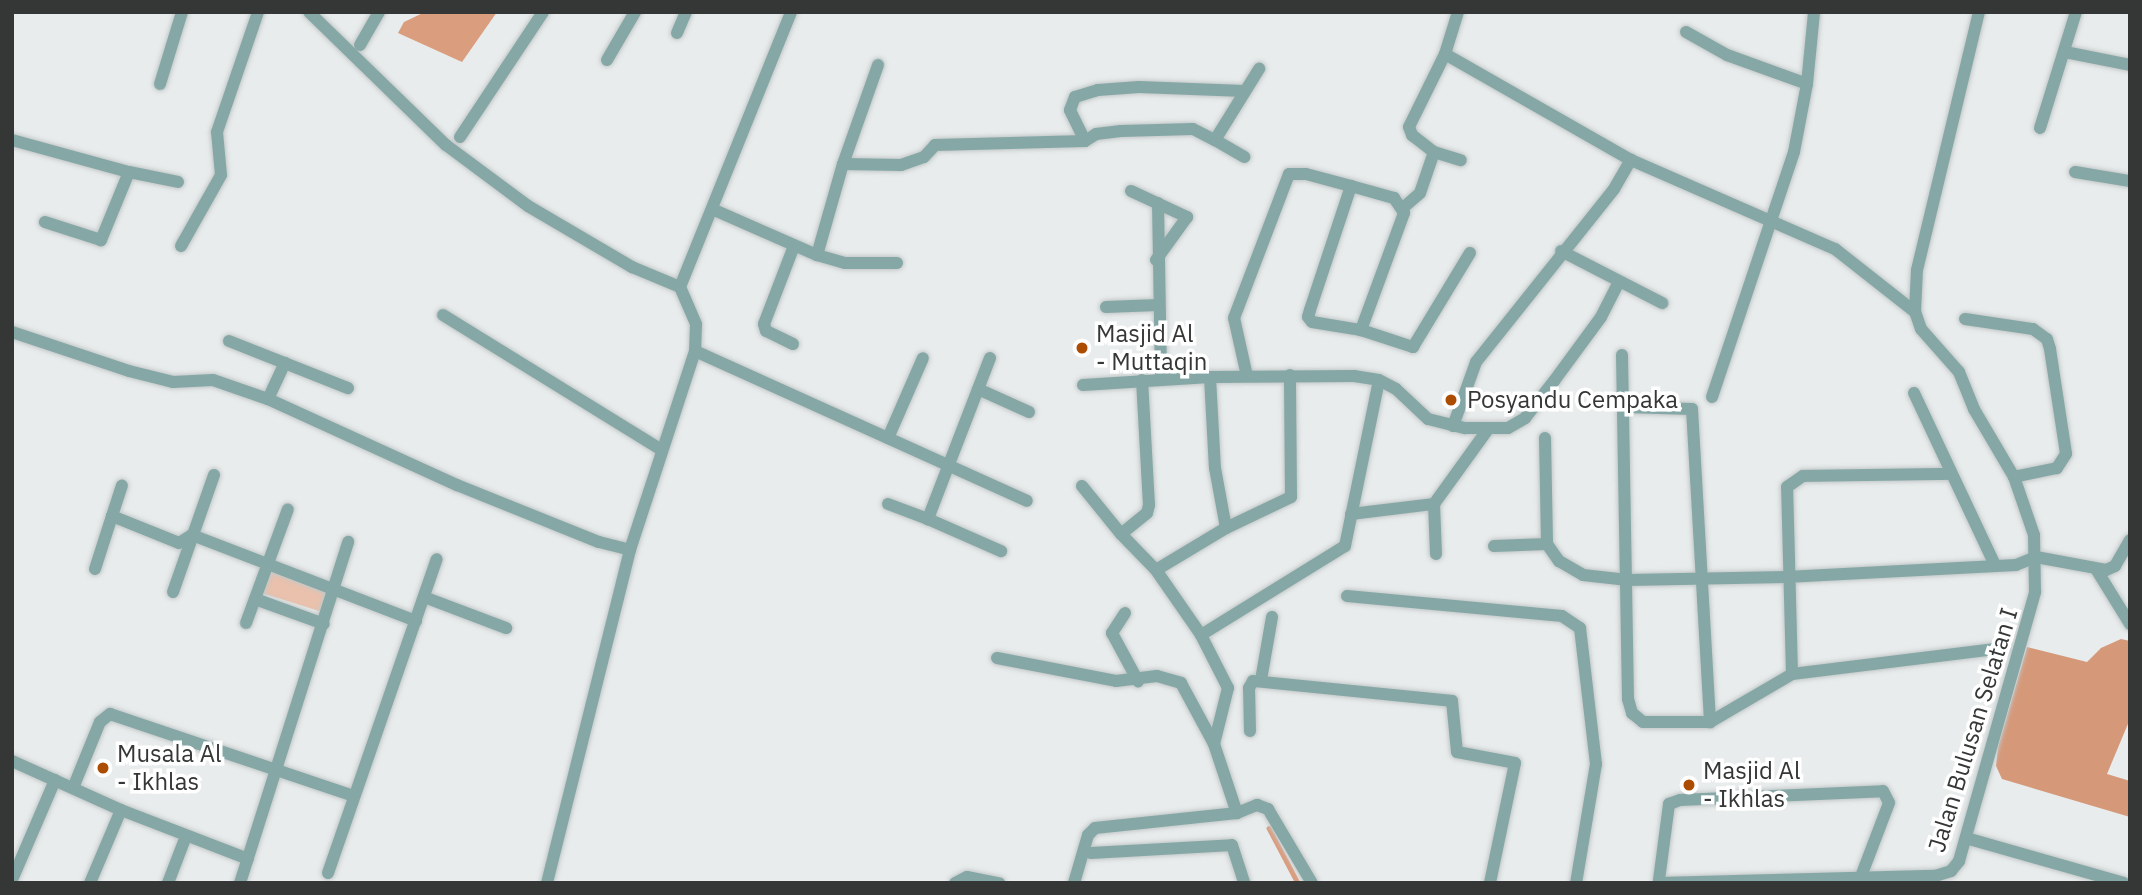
<!DOCTYPE html>
<style>
body{margin:0}
#map{position:relative;width:2142px;height:895px;overflow:hidden;background:#e8ecec;font-family:"IBM Plex Sans",sans-serif}
div>[style]{position:absolute}
.green>*{inset:0;background:#eac1ac}
.forest>*{inset:0;background:#d5997a}
.water>*{inset:0;background:#da9d7e}
.stream>*{height:4.5px;margin:-2.25px;padding:0 2.25px;transform-origin:2.25px;border-radius:2.25px;background:#da9d7e}
.roads{filter:drop-shadow(0 0 2px #c4c8c8) drop-shadow(0 0 2px #c4c8c8)}
.street>*{height:12px;margin:-6px;padding:0 6px;transform-origin:6px;border-radius:6px;background:#85a8a7}
.dots>*{width:19px;height:19px;translate:-50% -50%;box-sizing:border-box;border:4px solid #fff;border-radius:50%}
span{translate:-50% -50%;white-space:nowrap;text-align:center;line-height:1.15;-webkit-text-stroke:7px #fff;paint-order:stroke}
.poi-label{font-size:24px;color:#353737}
.left{translate:0 -50%;text-align:left}
.street-label{font-size:24px;color:#353737}
.frame{position:absolute;inset:0;border:14px solid #353737;pointer-events:none}
</style>
<div id="map">
<div class="green">
<div style="clip-path:polygon(269px 571px,329px 590px,322px 612px,262px 593px)"></div>
</div>
<div class="forest">
<div style="clip-path:polygon(2121px 639px,2130px 641px,2130px 719px,2107px 774px,2130px 781px,2130px 817px,2002px 779px,1996px 766px,1998px 747px,2027px 647px,2087px 662px,2101px 648px)"></div>
</div>
<div class="water">
<div style="clip-path:polygon(425px 12px,497px 12px,462px 62px,398px 33px,404px 22px)"></div>
</div>
<div class="stream">
<div style="left:1269px;top:828px;width:62px;rotate:62.2deg"></div>
</div>
<div class="roads">
<div class="street">
<div style="left:309px;top:12px;width:191px;rotate:44.2deg"></div>
<div style="left:446px;top:145px;width:102px;rotate:36.6deg"></div>
<div style="left:528px;top:206px;width:121px;rotate:30.4deg"></div>
<div style="left:632px;top:267px;width:52px;rotate:22.6deg"></div>
<div style="left:680px;top:287px;width:40px;rotate:66.6deg"></div>
<div style="left:696px;top:324px;width:27px;rotate:92deg"></div>
<div style="left:695px;top:351px;width:209px;rotate:108.1deg"></div>
<div style="left:630px;top:550px;width:343px;rotate:104deg"></div>
<div style="left:1458px;top:12px;width:44px;rotate:107.2deg"></div>
<div style="left:1445px;top:54px;width:81px;rotate:116.3deg"></div>
<div style="left:1409px;top:127px;width:9px;rotate:69deg"></div>
<div style="left:1412px;top:135px;width:28px;rotate:38deg"></div>
<div style="left:1434px;top:152px;width:28px;rotate:17deg"></div>
<div style="left:1686px;top:32px;width:47px;rotate:29.3deg"></div>
<div style="left:1727px;top:55px;width:85px;rotate:19.9deg"></div>
<div style="left:677px;top:33px;width:23px;rotate:-67deg"></div>
<div style="left:360px;top:45px;width:38px;rotate:-60deg"></div>
<div style="left:2065px;top:52px;width:66px;rotate:11.3deg"></div>
<div style="left:1445px;top:54px;width:214px;rotate:29.7deg"></div>
<div style="left:1631px;top:160px;width:223px;rotate:23.6deg"></div>
<div style="left:1835px;top:249px;width:102px;rotate:38.2deg"></div>
<div style="left:607px;top:60px;width:56px;rotate:-59.7deg"></div>
<div style="left:160px;top:84px;width:75px;rotate:-73deg"></div>
<div style="left:2040px;top:128px;width:121px;rotate:-72.8deg"></div>
<div style="left:460px;top:137px;width:150px;rotate:-56.4deg"></div>
<div style="left:12px;top:140px;width:121px;rotate:15.3deg"></div>
<div style="left:129px;top:172px;width:74px;rotate:112.4deg"></div>
<div style="left:101px;top:240px;width:59px;rotate:-162.2deg"></div>
<div style="left:1215px;top:140px;width:34px;rotate:30deg"></div>
<div style="left:1085px;top:141px;width:13px;rotate:-32deg"></div>
<div style="left:1096px;top:134px;width:25px;rotate:-7deg"></div>
<div style="left:1121px;top:131px;width:72px;rotate:-1.6deg"></div>
<div style="left:1193px;top:129px;width:25px;rotate:27deg"></div>
<div style="left:1215px;top:140px;width:84px;rotate:-58.2deg"></div>
<div style="left:843px;top:164px;width:105px;rotate:-70.5deg"></div>
<div style="left:129px;top:172px;width:50px;rotate:11.5deg"></div>
<div style="left:2075px;top:172px;width:56px;rotate:9.3deg"></div>
<div style="left:1351px;top:186px;width:45px;rotate:15.6deg"></div>
<div style="left:1394px;top:198px;width:18px;rotate:56deg"></div>
<div style="left:1404px;top:213px;width:125px;rotate:110.2deg"></div>
<div style="left:1131px;top:191px;width:62px;rotate:24.9deg"></div>
<div style="left:1187px;top:217px;width:53px;rotate:125.8deg"></div>
<div style="left:1158px;top:203px;width:176px;rotate:89deg"></div>
<div style="left:1404px;top:207px;width:21px;rotate:-41deg"></div>
<div style="left:1420px;top:193px;width:43px;rotate:-71.1deg"></div>
<div style="left:712px;top:209px;width:115px;rotate:23.7deg"></div>
<div style="left:817px;top:255px;width:29px;rotate:16deg"></div>
<div style="left:845px;top:263px;width:52px"></div>
<div style="left:181px;top:246px;width:81px;rotate:-60.6deg"></div>
<div style="left:221px;top:175px;width:43px;rotate:-95.3deg"></div>
<div style="left:217px;top:132px;width:127px;rotate:-71.1deg"></div>
<div style="left:1561px;top:251px;width:114px;rotate:27.2deg"></div>
<div style="left:817px;top:255px;width:95px;rotate:-74.1deg"></div>
<div style="left:843px;top:164px;width:58px;rotate:1deg"></div>
<div style="left:901px;top:165px;width:24px;rotate:-19deg"></div>
<div style="left:924px;top:157px;width:16px;rotate:-47deg"></div>
<div style="left:935px;top:145px;width:150px;rotate:-1.5deg"></div>
<div style="left:1085px;top:141px;width:34px;rotate:-116deg"></div>
<div style="left:1070px;top:110px;width:14px;rotate:-69deg"></div>
<div style="left:1075px;top:97px;width:24px;rotate:-17deg"></div>
<div style="left:1098px;top:90px;width:41px;rotate:-4.2deg"></div>
<div style="left:1139px;top:87px;width:105px;rotate:2.2deg"></div>
<div style="left:680px;top:287px;width:297px;rotate:-68deg"></div>
<div style="left:1106px;top:307px;width:52px;rotate:-2.2deg"></div>
<div style="left:443px;top:315px;width:257px;rotate:31.7deg"></div>
<div style="left:1965px;top:319px;width:69px;rotate:8.4deg"></div>
<div style="left:2033px;top:329px;width:17px;rotate:36deg"></div>
<div style="left:2047px;top:339px;width:10px;rotate:73deg"></div>
<div style="left:2050px;top:349px;width:106px;rotate:81.3deg"></div>
<div style="left:2066px;top:454px;width:17px;rotate:123deg"></div>
<div style="left:2057px;top:468px;width:44px;rotate:168.2deg"></div>
<div style="left:12px;top:332px;width:123px;rotate:18.4deg"></div>
<div style="left:129px;top:371px;width:45px;rotate:14deg"></div>
<div style="left:173px;top:382px;width:40px;rotate:-2.9deg"></div>
<div style="left:213px;top:380px;width:58px;rotate:19.1deg"></div>
<div style="left:268px;top:399px;width:208px;rotate:24.5deg"></div>
<div style="left:457px;top:485px;width:153px;rotate:21.9deg"></div>
<div style="left:599px;top:542px;width:32px;rotate:14deg"></div>
<div style="left:229px;top:341px;width:128px;rotate:21.6deg"></div>
<div style="left:793px;top:344px;width:30px;rotate:-154deg"></div>
<div style="left:766px;top:331px;width:7px;rotate:-106deg"></div>
<div style="left:764px;top:324px;width:84px;rotate:-69deg"></div>
<div style="left:695px;top:351px;width:364px;rotate:24.3deg"></div>
<div style="left:1622px;top:355px;width:344px;rotate:89deg"></div>
<div style="left:1628px;top:699px;width:15px;rotate:74deg"></div>
<div style="left:1632px;top:713px;width:14px;rotate:39deg"></div>
<div style="left:1643px;top:722px;width:67px"></div>
<div style="left:1710px;top:722px;width:95px;rotate:-30.3deg"></div>
<div style="left:1792px;top:674px;width:213px;rotate:-7deg"></div>
<div style="left:990px;top:358px;width:173px;rotate:111.1deg"></div>
<div style="left:928px;top:519px;width:80px;rotate:23.7deg"></div>
<div style="left:1247px;top:376px;width:59px;rotate:-102.6deg"></div>
<div style="left:1234px;top:318px;width:154px;rotate:-69.1deg"></div>
<div style="left:1289px;top:174px;width:17px"></div>
<div style="left:1306px;top:174px;width:47px;rotate:14.9deg"></div>
<div style="left:1351px;top:186px;width:131px;rotate:108.3deg"></div>
<div style="left:1310px;top:310px;width:7px;rotate:106deg"></div>
<div style="left:1308px;top:317px;width:6px;rotate:51deg"></div>
<div style="left:1312px;top:322px;width:50px;rotate:9.3deg"></div>
<div style="left:1361px;top:330px;width:55px;rotate:18.1deg"></div>
<div style="left:1413px;top:347px;width:110px;rotate:-58.8deg"></div>
<div style="left:1210px;top:377px;width:91px;rotate:86.9deg"></div>
<div style="left:1215px;top:468px;width:61px;rotate:79.6deg"></div>
<div style="left:1226px;top:528px;width:72px;rotate:-25.5deg"></div>
<div style="left:1291px;top:497px;width:122px;rotate:-90.5deg"></div>
<div style="left:1142px;top:380px;width:125px;rotate:86.8deg"></div>
<div style="left:1149px;top:505px;width:8px;rotate:104deg"></div>
<div style="left:1147px;top:513px;width:33px;rotate:141deg"></div>
<div style="left:1121px;top:534px;width:50px;rotate:45.8deg"></div>
<div style="left:1156px;top:570px;width:79px;rotate:55.3deg"></div>
<div style="left:1083px;top:385px;width:127px;rotate:-3.6deg"></div>
<div style="left:1210px;top:377px;width:144px;rotate:-0.4deg"></div>
<div style="left:1354px;top:376px;width:25px;rotate:9deg"></div>
<div style="left:1379px;top:380px;width:19px;rotate:28deg"></div>
<div style="left:1396px;top:389px;width:44px;rotate:43.2deg"></div>
<div style="left:1428px;top:419px;width:38px;rotate:14deg"></div>
<div style="left:1465px;top:428px;width:43px"></div>
<div style="left:1508px;top:428px;width:20px;rotate:-30deg"></div>
<div style="left:1525px;top:418px;width:47px;rotate:-51.9deg"></div>
<div style="left:1554px;top:381px;width:79px;rotate:-53.7deg"></div>
<div style="left:1601px;top:317px;width:39px;rotate:-63deg"></div>
<div style="left:978px;top:389px;width:56px;rotate:24.3deg"></div>
<div style="left:1914px;top:393px;width:188px;rotate:64.8deg"></div>
<div style="left:1712px;top:397px;width:258px;rotate:-71.5deg"></div>
<div style="left:1794px;top:152px;width:69px;rotate:-79.2deg"></div>
<div style="left:1807px;top:84px;width:72px;rotate:-84.4deg"></div>
<div style="left:268px;top:399px;width:40px;rotate:-65deg"></div>
<div style="left:1624px;top:407px;width:68px;rotate:1.7deg"></div>
<div style="left:1692px;top:409px;width:314px;rotate:86.7deg"></div>
<div style="left:1453px;top:426px;width:68px;rotate:-70.2deg"></div>
<div style="left:1476px;top:362px;width:221px;rotate:-51.4deg"></div>
<div style="left:1614px;top:189px;width:34px;rotate:-60deg"></div>
<div style="left:888px;top:438px;width:87px;rotate:-66.4deg"></div>
<div style="left:1545px;top:438px;width:106px;rotate:88.9deg"></div>
<div style="left:1547px;top:544px;width:21px;rotate:55deg"></div>
<div style="left:1559px;top:561px;width:28px;rotate:30deg"></div>
<div style="left:1583px;top:575px;width:45px;rotate:6.3deg"></div>
<div style="left:1628px;top:580px;width:158px;rotate:-1.1deg"></div>
<div style="left:1786px;top:577px;width:230px;rotate:-3deg"></div>
<div style="left:2016px;top:565px;width:22px;rotate:-22deg"></div>
<div style="left:2036px;top:557px;width:71px;rotate:10.5deg"></div>
<div style="left:2106px;top:570px;width:10px;rotate:-24deg"></div>
<div style="left:2115px;top:566px;width:30px;rotate:-60deg"></div>
<div style="left:1082px;top:486px;width:62px;rotate:50.9deg"></div>
<div style="left:888px;top:504px;width:43px;rotate:20.6deg"></div>
<div style="left:1434px;top:504px;width:50px;rotate:87.7deg"></div>
<div style="left:1351px;top:514px;width:84px;rotate:-6.9deg"></div>
<div style="left:1434px;top:504px;width:92px;rotate:-54.2deg"></div>
<div style="left:112px;top:516px;width:32px;rotate:-72deg"></div>
<div style="left:1494px;top:546px;width:53px;rotate:-2.2deg"></div>
<div style="left:95px;top:569px;width:56px;rotate:-72.2deg"></div>
<div style="left:112px;top:516px;width:72px;rotate:21.9deg"></div>
<div style="left:179px;top:543px;width:15px;rotate:-32deg"></div>
<div style="left:192px;top:535px;width:240px;rotate:21deg"></div>
<div style="left:2096px;top:569px;width:65px;rotate:58.3deg"></div>
<div style="left:1156px;top:570px;width:82px;rotate:-31deg"></div>
<div style="left:173px;top:592px;width:124px;rotate:-70.7deg"></div>
<div style="left:1347px;top:596px;width:216px;rotate:5.3deg"></div>
<div style="left:1562px;top:616px;width:22px;rotate:34deg"></div>
<div style="left:1580px;top:628px;width:137px;rotate:83.3deg"></div>
<div style="left:1596px;top:764px;width:121px;rotate:99.5deg"></div>
<div style="left:424px;top:597px;width:88px;rotate:20.7deg"></div>
<div style="left:255px;top:599px;width:73px;rotate:19.9deg"></div>
<div style="left:1125px;top:613px;width:24px;rotate:123deg"></div>
<div style="left:1112px;top:633px;width:55px;rotate:61.6deg"></div>
<div style="left:246px;top:623px;width:121px;rotate:-69.8deg"></div>
<div style="left:997px;top:658px;width:121px;rotate:10.9deg"></div>
<div style="left:1116px;top:681px;width:41px;rotate:-7deg"></div>
<div style="left:1157px;top:676px;width:25px;rotate:16deg"></div>
<div style="left:1181px;top:683px;width:69px;rotate:61.6deg"></div>
<div style="left:1214px;top:744px;width:73px;rotate:71.6deg"></div>
<div style="left:1237px;top:813px;width:22px;rotate:-22deg"></div>
<div style="left:1257px;top:805px;width:12px;rotate:20deg"></div>
<div style="left:1268px;top:809px;width:86px;rotate:59.3deg"></div>
<div style="left:1792px;top:674px;width:187px;rotate:-91.5deg"></div>
<div style="left:1787px;top:487px;width:19px;rotate:-35deg"></div>
<div style="left:1803px;top:476px;width:148px;rotate:-0.8deg"></div>
<div style="left:1261px;top:680px;width:64px;rotate:-80.1deg"></div>
<div style="left:1250px;top:731px;width:43px;rotate:-91.3deg"></div>
<div style="left:1249px;top:688px;width:8px;rotate:-60deg"></div>
<div style="left:1253px;top:681px;width:200px;rotate:5.7deg"></div>
<div style="left:1452px;top:701px;width:51px;rotate:84.4deg"></div>
<div style="left:1457px;top:752px;width:59px;rotate:10.7deg"></div>
<div style="left:1515px;top:763px;width:123px;rotate:101.8deg"></div>
<div style="left:1214px;top:744px;width:58px;rotate:-76deg"></div>
<div style="left:1228px;top:688px;width:59px;rotate:-117deg"></div>
<div style="left:1201px;top:635px;width:169px;rotate:-31.7deg"></div>
<div style="left:1345px;top:546px;width:169px;rotate:-78.4deg"></div>
<div style="left:12px;top:761px;width:120px;rotate:24.2deg"></div>
<div style="left:121px;top:810px;width:136px;rotate:21.1deg"></div>
<div style="left:73px;top:788px;width:71px;rotate:-67.8deg"></div>
<div style="left:100px;top:722px;width:13px;rotate:-39deg"></div>
<div style="left:110px;top:714px;width:256px;rotate:18.6deg"></div>
<div style="left:1966px;top:838px;width:164px;rotate:15.9deg"></div>
<div style="left:1091px;top:853px;width:141px;rotate:-3.2deg"></div>
<div style="left:1232px;top:845px;width:40px;rotate:72deg"></div>
<div style="left:328px;top:873px;width:332px;rotate:-70.9deg"></div>
<div style="left:12px;top:880px;width:109px;rotate:-66.7deg"></div>
<div style="left:1659px;top:880px;width:77px;rotate:-82.5deg"></div>
<div style="left:1669px;top:804px;width:12px;rotate:-20deg"></div>
<div style="left:1680px;top:800px;width:203px;rotate:-2.5deg"></div>
<div style="left:1883px;top:791px;width:13px;rotate:63deg"></div>
<div style="left:1889px;top:803px;width:81px;rotate:110.9deg"></div>
<div style="left:90px;top:883px;width:79px;rotate:-67deg"></div>
<div style="left:168px;top:883px;width:50px;rotate:-69deg"></div>
<div style="left:240px;top:883px;width:358px;rotate:-72.4deg"></div>
<div style="left:955px;top:883px;width:13px;rotate:-27deg"></div>
<div style="left:967px;top:877px;width:33px;rotate:11deg"></div>
<div style="left:1074px;top:883px;width:50px;rotate:-73.7deg"></div>
<div style="left:1088px;top:835px;width:10px;rotate:-45deg"></div>
<div style="left:1095px;top:828px;width:143px;rotate:-6deg"></div>
<div style="left:1659px;top:883px;width:276px;rotate:-1.5deg"></div>
<div style="left:1935px;top:876px;width:17px;rotate:-17deg"></div>
<div style="left:1951px;top:871px;width:13px;rotate:-51deg"></div>
<div style="left:1959px;top:861px;width:280px;rotate:-74.2deg"></div>
<div style="left:2035px;top:592px;width:57px;rotate:-91deg"></div>
<div style="left:2034px;top:535px;width:61px;rotate:-109deg"></div>
<div style="left:2014px;top:477px;width:79px;rotate:-120.5deg"></div>
<div style="left:1974px;top:409px;width:40px;rotate:-112deg"></div>
<div style="left:1959px;top:372px;width:57px;rotate:-131.5deg"></div>
<div style="left:1921px;top:329px;width:18px;rotate:-109deg"></div>
<div style="left:1915px;top:312px;width:42px;rotate:-87.3deg"></div>
<div style="left:1917px;top:270px;width:265px;rotate:-76.5deg"></div>
</div>
</div>
<div class="dots">
<div style="left:1082px;top:348px;background:#ac4c00"></div>
<div style="left:1451px;top:400px;background:#ac4c00"></div>
<div style="left:103px;top:768px;background:#ac4c00"></div>
<div style="left:1689px;top:785px;background:#ac4c00"></div>
</div>
<div class="poi-label">
<span class="left" style="left:1096px;top:348px">Masjid Al<br>- Muttaqin</span>
<span class="left" style="left:1467px;top:400px">Posyandu Cempaka</span>
<span class="left" style="left:117px;top:768px">Musala Al<br>- Ikhlas</span>
<span class="left" style="left:1703px;top:785px">Masjid Al<br>- Ikhlas</span>
</div>
<div class="street-label">
<span style="left:1973px;top:730px;rotate:-73deg">Jalan Bulusan Selatan I</span>
</div>
<div class="frame"></div>
</div>
